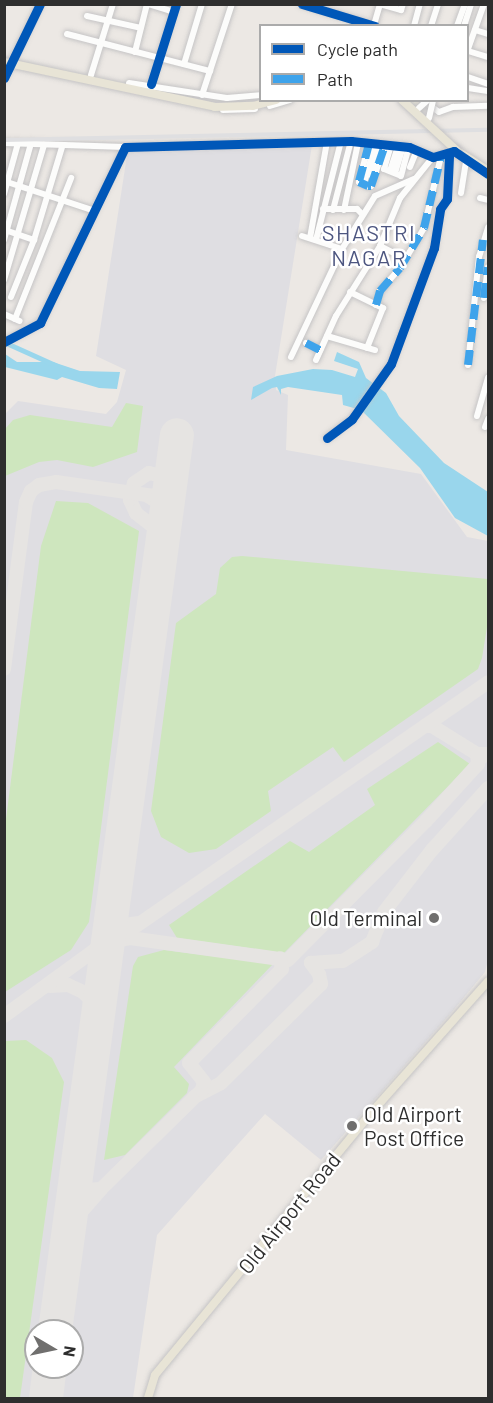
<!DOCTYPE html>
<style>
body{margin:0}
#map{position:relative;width:493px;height:1403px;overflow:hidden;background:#ece8e4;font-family:Barlow,sans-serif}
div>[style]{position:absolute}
.airport>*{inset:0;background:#dfdee2}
.green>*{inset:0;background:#cee6be}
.water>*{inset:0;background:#99d6ec}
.canal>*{height:5px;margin:-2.5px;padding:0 2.5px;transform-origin:2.5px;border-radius:2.5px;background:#99d6ec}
.taxiway>*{height:14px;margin:-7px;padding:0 7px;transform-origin:7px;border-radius:7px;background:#e6e4e2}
.runway>*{height:34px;margin:-17px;padding:0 17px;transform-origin:17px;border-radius:17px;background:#e6e4e2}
.roads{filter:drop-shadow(0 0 2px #c5c4c5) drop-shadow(0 0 2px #c5c4c5)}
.minor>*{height:6px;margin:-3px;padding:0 3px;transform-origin:3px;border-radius:3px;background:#fcfcfb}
.major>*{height:8px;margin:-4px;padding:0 4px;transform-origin:4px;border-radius:4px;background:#e8e4d6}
.rail>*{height:4px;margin-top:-2px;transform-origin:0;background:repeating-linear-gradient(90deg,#fff 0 4.5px,#dfdfe1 0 9px);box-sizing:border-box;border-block:2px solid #dfdfe1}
.bridges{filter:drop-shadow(0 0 2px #c5c4c5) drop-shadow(0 0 2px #c5c4c5)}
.minor-bridge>*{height:6px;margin:-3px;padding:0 3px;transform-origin:3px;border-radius:3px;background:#fcfcfb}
.major-bridge>*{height:8px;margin:-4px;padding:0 4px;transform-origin:4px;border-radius:4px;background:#e8e4d6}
.quiet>*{height:8px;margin-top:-4px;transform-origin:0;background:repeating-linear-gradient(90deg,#3ea3eb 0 15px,transparent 0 23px)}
.cycleway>*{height:9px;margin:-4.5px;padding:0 4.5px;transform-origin:4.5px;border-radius:4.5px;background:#0057b8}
.dots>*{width:16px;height:16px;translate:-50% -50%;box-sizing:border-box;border:3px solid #fff;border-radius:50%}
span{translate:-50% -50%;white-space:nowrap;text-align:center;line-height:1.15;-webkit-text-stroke:5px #fff;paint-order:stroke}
.poi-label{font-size:21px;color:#2e2e2e}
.right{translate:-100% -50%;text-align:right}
.left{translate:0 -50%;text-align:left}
.street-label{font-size:21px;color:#2e2e2e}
.neighbourhood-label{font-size:22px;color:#4d5680;letter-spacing:1.5px}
.frame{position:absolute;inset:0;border:6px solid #2e2e2e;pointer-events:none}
.legend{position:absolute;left:259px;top:24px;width:210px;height:78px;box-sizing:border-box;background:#fff;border:2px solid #ababab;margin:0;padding:8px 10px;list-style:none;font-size:18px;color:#2e2e2e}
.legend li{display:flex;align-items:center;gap:12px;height:30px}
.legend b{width:30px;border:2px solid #ababab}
.north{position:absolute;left:24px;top:1319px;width:60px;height:60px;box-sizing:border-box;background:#fff;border:2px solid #ababab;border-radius:50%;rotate:99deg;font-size:16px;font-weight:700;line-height:24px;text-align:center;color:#2e2e2e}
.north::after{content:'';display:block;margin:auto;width:21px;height:27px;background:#706f6e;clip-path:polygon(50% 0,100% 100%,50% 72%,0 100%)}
</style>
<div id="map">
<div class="airport">
<div style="clip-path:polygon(evenodd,312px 145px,275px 376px,276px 390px,288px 395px,286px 450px,421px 474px,467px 537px,488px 541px,488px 960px,485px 972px,451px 1013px,321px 1160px,265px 1114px,157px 1235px,133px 1398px,5px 1398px,5px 414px,18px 401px,106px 414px,117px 402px,126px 370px,96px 356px,128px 149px,312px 145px,36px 1331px,72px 1331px,72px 1367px,36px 1367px,36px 1331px)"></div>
</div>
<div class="green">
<div style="clip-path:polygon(126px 403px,143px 406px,137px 452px,93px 467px,57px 460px,39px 462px,5px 476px,5px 429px,13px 420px,30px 415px,112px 427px)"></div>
<div style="clip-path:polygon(56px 501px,88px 503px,139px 531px,89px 922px,71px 950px,5px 992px,5px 827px,41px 546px)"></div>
<div style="clip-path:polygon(242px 556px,488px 579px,488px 621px,482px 658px,478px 669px,344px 762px,333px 747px,268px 791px,271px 811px,216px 849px,189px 853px,161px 837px,151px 811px,176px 623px,216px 594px,220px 568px,232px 557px)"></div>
<div style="clip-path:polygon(438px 742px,470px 764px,284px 953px,177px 938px,169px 925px,290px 841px,309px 852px,375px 805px,367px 789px)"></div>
<div style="clip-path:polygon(164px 950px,273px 964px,174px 1067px,189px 1084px,187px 1093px,125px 1155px,104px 1160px,133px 966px,138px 957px)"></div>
<div style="clip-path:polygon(26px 1040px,52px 1058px,64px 1082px,20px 1398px,5px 1398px,5px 1041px)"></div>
</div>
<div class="water">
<div style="clip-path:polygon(337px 352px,359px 362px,366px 378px,386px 393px,399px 416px,444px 463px,488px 492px,488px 536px,455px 518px,420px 468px,361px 410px,343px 405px,342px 395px,288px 387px,281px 389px,281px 395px,277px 387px,272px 388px,251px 400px,253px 387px,277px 376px,313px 369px,332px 370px,355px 377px,358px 369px,334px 361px)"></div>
<div style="clip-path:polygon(5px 354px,17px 362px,53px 362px,80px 371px,120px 372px,117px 389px,99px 388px,62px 377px,57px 380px,5px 367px)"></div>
</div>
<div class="canal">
<div style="left:4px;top:342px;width:56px;rotate:24.3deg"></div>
</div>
<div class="taxiway">
<div style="left:148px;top:496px;width:15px;rotate:32deg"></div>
<div style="left:161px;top:504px;width:15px;rotate:70deg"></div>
<div style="left:162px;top:549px;width:22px;rotate:-108deg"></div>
<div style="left:155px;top:528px;width:24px;rotate:-142deg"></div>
<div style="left:136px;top:513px;width:14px;rotate:-115deg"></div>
<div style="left:130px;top:500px;width:17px;rotate:-77deg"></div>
<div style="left:134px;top:483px;width:18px;rotate:-34deg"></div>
<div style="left:149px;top:473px;width:17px;rotate:13deg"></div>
<div style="left:166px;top:477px;width:19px;rotate:54deg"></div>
<div style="left:177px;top:492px;width:56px;rotate:105.5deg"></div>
<div style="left:4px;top:669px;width:168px;rotate:-82.5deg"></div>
<div style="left:26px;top:502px;width:12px;rotate:-66deg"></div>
<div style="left:31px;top:491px;width:10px;rotate:-37deg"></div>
<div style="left:39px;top:485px;width:17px;rotate:-10deg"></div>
<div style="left:56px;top:482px;width:99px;rotate:8.1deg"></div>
<div style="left:154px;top:496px;width:11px;rotate:-27deg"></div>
<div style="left:164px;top:491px;width:13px;rotate:-58deg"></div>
<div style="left:425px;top:726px;width:7px"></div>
<div style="left:432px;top:726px;width:59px;rotate:31.8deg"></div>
<div style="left:112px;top:906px;width:22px;rotate:60deg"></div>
<div style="left:123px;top:925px;width:16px;rotate:-7deg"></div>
<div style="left:116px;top:941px;width:14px;rotate:-12deg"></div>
<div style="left:130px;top:938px;width:159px;rotate:8deg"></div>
<div style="left:105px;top:955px;width:27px;rotate:-48deg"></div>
<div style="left:123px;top:935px;width:444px;rotate:-34.7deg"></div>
<div style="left:288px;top:960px;width:196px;rotate:-45.2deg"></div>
<div style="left:426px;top:821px;width:77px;rotate:-47.6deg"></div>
<div style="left:478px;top:764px;width:10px;rotate:-96deg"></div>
<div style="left:477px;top:754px;width:11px"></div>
<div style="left:50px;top:986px;width:18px;rotate:-3deg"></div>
<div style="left:68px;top:985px;width:17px;rotate:25deg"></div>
<div style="left:83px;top:992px;width:18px;rotate:45deg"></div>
<div style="left:96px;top:1005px;width:10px;rotate:84deg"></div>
<div style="left:4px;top:1016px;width:126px;rotate:-36deg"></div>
<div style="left:194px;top:1097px;width:30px;rotate:-27deg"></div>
<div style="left:221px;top:1083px;width:141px;rotate:-44.7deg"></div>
<div style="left:321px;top:984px;width:10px;rotate:-101deg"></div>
<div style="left:319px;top:974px;width:14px;rotate:-126deg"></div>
<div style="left:311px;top:963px;width:32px;rotate:-4deg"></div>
<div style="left:343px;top:961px;width:35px;rotate:-33deg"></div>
<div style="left:372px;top:942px;width:32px;rotate:-68deg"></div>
<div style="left:384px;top:912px;width:78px;rotate:-52.3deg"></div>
<div style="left:432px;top:850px;width:84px;rotate:-47.9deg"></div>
<div style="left:76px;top:1180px;width:12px;rotate:55deg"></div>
<div style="left:83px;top:1190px;width:18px;rotate:-3deg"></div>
<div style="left:68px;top:1238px;width:22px;rotate:-68deg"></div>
<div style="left:76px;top:1218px;width:38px;rotate:-49deg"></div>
<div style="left:101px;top:1189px;width:141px;rotate:-44.4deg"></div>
<div style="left:202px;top:1090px;width:8px;rotate:-76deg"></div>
<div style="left:204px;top:1082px;width:24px;rotate:-128deg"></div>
<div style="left:189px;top:1063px;width:132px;rotate:-45.3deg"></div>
<div style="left:282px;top:969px;width:11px;rotate:-100deg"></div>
</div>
<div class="runway">
<div style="left:55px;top:1331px;width:904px;rotate:-82.25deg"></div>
<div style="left:46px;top:1398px;width:31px;rotate:-83deg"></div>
</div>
<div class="roads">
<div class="minor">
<div style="left:148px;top:4px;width:27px;rotate:17deg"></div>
<div style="left:302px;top:4px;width:76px;rotate:16.8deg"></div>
<div style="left:380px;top:4px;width:22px;rotate:16deg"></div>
<div style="left:401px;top:10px;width:6px;rotate:-72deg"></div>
<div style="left:87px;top:16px;width:55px;rotate:12.5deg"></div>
<div style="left:374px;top:25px;width:22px;rotate:-74deg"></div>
<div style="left:414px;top:26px;width:23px;rotate:-75deg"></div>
<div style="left:431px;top:26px;width:23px;rotate:-72deg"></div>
<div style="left:457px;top:26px;width:23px;rotate:-70deg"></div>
<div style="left:464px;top:26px;width:23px;rotate:-72deg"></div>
<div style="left:475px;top:30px;width:14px;rotate:17deg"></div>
<div style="left:67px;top:34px;width:148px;rotate:14.5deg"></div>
<div style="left:468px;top:49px;width:48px;rotate:-70.4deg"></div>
<div style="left:468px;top:51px;width:21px;rotate:17deg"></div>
<div style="left:135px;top:52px;width:49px;rotate:-76deg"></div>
<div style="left:184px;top:64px;width:63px;rotate:-73.3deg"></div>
<div style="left:91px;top:75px;width:74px;rotate:-72.8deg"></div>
<div style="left:468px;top:77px;width:21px;rotate:19deg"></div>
<div style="left:4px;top:78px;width:82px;rotate:-64.1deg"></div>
<div style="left:129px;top:83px;width:99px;rotate:8.7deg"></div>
<div style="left:227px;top:98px;width:33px;rotate:-5deg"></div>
<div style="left:151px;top:84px;width:84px;rotate:-72.6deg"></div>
<div style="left:468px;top:88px;width:20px;rotate:9deg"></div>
<div style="left:202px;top:95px;width:96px;rotate:-71.8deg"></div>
<div style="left:429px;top:105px;width:12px;rotate:35deg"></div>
<div style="left:439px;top:112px;width:15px;rotate:-20deg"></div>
<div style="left:453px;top:107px;width:35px;rotate:-2deg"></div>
<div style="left:270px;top:106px;width:21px;rotate:-17deg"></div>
<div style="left:223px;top:110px;width:32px;rotate:-2deg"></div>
<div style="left:4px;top:143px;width:121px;rotate:1.9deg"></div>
<div style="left:369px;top:144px;width:39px;rotate:105deg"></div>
<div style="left:359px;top:182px;width:10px;rotate:24deg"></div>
<div style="left:368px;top:186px;width:3px"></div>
<div style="left:371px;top:186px;width:43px;rotate:-71.1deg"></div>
<div style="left:391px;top:145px;width:25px;rotate:106deg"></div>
<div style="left:384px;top:169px;width:18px;rotate:22deg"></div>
<div style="left:401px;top:176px;width:30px;rotate:-75deg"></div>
<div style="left:410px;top:167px;width:18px;rotate:-68deg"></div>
<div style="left:390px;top:171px;width:26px;rotate:-72deg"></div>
<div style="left:395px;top:173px;width:28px;rotate:-73deg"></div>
<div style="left:371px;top:175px;width:32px;rotate:-74deg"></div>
<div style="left:4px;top:181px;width:93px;rotate:18.2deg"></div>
<div style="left:364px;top:184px;width:41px;rotate:-74.6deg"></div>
<div style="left:461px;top:193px;width:32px;rotate:-81deg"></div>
<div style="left:4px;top:194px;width:53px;rotate:-74.6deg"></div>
<div style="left:480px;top:198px;width:8px;rotate:14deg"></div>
<div style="left:323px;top:209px;width:34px"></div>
<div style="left:357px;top:209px;width:7px;rotate:45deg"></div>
<div style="left:333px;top:210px;width:71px;rotate:-75.4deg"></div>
<div style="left:344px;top:210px;width:68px;rotate:-78.2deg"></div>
<div style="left:5px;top:230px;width:31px;rotate:19deg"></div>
<div style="left:302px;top:236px;width:42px;rotate:18deg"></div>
<div style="left:342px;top:249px;width:62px;rotate:-58.1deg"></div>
<div style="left:375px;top:196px;width:43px;rotate:-23.6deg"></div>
<div style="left:310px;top:238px;width:97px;rotate:-80deg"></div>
<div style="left:4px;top:240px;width:101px;rotate:-74.4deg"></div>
<div style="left:316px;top:240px;width:102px;rotate:-75.8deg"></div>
<div style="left:380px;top:246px;width:29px;rotate:27deg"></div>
<div style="left:4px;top:280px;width:141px;rotate:-73.5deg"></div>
<div style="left:350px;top:292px;width:37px;rotate:26deg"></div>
<div style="left:383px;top:308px;width:43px;rotate:111.8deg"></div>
<div style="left:11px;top:297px;width:61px;rotate:-68deg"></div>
<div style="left:34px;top:240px;width:97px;rotate:-73.2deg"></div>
<div style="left:484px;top:298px;width:31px;rotate:-83deg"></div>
<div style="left:376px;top:305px;width:15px;rotate:-74deg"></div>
<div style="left:380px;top:291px;width:30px;rotate:-49deg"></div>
<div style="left:400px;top:268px;width:47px;rotate:-59deg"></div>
<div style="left:424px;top:228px;width:74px;rotate:-76.7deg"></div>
<div style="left:4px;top:314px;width:17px;rotate:24deg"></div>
<div style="left:15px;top:319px;width:152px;rotate:-68.3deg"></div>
<div style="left:327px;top:336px;width:50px;rotate:16.3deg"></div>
<div style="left:4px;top:342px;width:41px;rotate:-27.8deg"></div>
<div style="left:40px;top:323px;width:195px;rotate:-64.2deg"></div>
<div style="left:125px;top:147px;width:226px;rotate:-1.5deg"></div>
<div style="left:351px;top:141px;width:58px;rotate:5.9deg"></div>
<div style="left:409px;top:147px;width:26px;rotate:23deg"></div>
<div style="left:433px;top:157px;width:22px;rotate:-16deg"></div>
<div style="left:454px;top:151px;width:24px;rotate:38deg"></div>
<div style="left:306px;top:343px;width:16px;rotate:27deg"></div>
<div style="left:291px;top:357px;width:119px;rotate:-64.7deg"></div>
<div style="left:316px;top:360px;width:48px;rotate:-65.6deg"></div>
<div style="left:336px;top:316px;width:83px;rotate:-57.8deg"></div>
<div style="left:380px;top:246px;width:52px;rotate:-67.4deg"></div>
<div style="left:400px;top:198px;width:53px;rotate:-51.2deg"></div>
<div style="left:468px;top:365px;width:109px;rotate:-84.2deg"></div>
<div style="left:479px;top:257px;width:31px;rotate:-73deg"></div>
<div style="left:477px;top:416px;width:40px;rotate:-74deg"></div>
<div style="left:485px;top:427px;width:9px;rotate:-69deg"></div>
<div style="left:327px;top:438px;width:31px;rotate:-37deg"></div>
<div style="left:352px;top:419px;width:67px;rotate:-54.7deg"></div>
<div style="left:391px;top:364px;width:124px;rotate:-69.7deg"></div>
<div style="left:434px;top:248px;width:39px;rotate:-81deg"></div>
<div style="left:440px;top:209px;width:12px;rotate:-55deg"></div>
<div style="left:447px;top:199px;width:43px;rotate:-87.3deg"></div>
</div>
<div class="major">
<div style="left:4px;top:62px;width:216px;rotate:12deg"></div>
<div style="left:215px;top:107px;width:38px;rotate:-2deg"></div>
<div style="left:253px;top:106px;width:24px;rotate:-15deg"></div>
<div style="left:411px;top:100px;width:11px;rotate:45deg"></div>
<div style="left:456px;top:150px;width:38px;rotate:33deg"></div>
<div style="left:148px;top:1398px;width:24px;rotate:-73deg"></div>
<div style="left:155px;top:1375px;width:340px;rotate:-50.5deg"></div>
<div style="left:371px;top:1113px;width:176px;rotate:-48.4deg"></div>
</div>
</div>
<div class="rail">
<div style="left:4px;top:140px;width:484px;rotate:-1.2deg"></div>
</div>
<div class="bridges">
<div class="minor-bridge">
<div style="left:419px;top:108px;width:12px;rotate:-42deg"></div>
<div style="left:429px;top:118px;width:18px;rotate:-77deg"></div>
</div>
<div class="major-bridge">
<div style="left:402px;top:100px;width:74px;rotate:42.8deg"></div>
</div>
</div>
<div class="quiet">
<div style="left:369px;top:144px;width:39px;rotate:105deg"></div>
<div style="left:359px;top:182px;width:10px;rotate:24deg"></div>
<div style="left:368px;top:186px;width:3px"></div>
<div style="left:371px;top:186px;width:43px;rotate:-71.1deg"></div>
<div style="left:484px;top:298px;width:31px;rotate:-83deg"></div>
<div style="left:376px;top:305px;width:15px;rotate:-74deg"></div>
<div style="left:380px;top:291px;width:30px;rotate:-49deg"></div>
<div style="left:400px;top:268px;width:47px;rotate:-59deg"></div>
<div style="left:424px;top:228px;width:74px;rotate:-76.7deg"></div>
<div style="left:306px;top:343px;width:16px;rotate:27deg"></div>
<div style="left:468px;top:365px;width:126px;rotate:-83.2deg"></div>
</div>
<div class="cycleway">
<div style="left:302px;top:4px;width:76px;rotate:16.8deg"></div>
<div style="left:4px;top:78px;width:82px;rotate:-64.1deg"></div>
<div style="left:151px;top:84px;width:84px;rotate:-72.6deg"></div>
<div style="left:4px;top:342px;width:41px;rotate:-27.8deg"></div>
<div style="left:40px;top:323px;width:195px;rotate:-64.2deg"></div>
<div style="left:125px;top:147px;width:226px;rotate:-1.5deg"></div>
<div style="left:351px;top:141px;width:58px;rotate:5.9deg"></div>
<div style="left:409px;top:147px;width:26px;rotate:23deg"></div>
<div style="left:433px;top:157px;width:22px;rotate:-16deg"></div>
<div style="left:454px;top:151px;width:41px;rotate:34.1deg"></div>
<div style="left:327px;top:438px;width:31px;rotate:-37deg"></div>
<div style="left:352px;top:419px;width:67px;rotate:-54.7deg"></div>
<div style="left:391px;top:364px;width:124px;rotate:-69.7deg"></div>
<div style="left:434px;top:248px;width:39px;rotate:-81deg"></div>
<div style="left:440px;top:209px;width:12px;rotate:-55deg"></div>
<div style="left:447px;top:199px;width:43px;rotate:-87.3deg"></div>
</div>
<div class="dots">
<div style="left:434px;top:918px;background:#706f6e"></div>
<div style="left:352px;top:1126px;background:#706f6e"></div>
</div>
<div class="poi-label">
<span class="right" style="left:422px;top:918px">Old Terminal</span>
<span class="left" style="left:364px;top:1126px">Old Airport<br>Post Office</span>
</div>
<div class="street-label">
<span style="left:289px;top:1213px;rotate:-51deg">Old Airport Road</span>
</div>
<div class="neighbourhood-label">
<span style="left:369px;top:245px">SHASTRI<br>NAGAR</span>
</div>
<div class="frame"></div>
<ul class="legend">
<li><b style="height:8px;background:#0057b8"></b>Cycle path</li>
<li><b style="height:8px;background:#3ea3eb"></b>Path</li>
</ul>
<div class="north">N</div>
</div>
